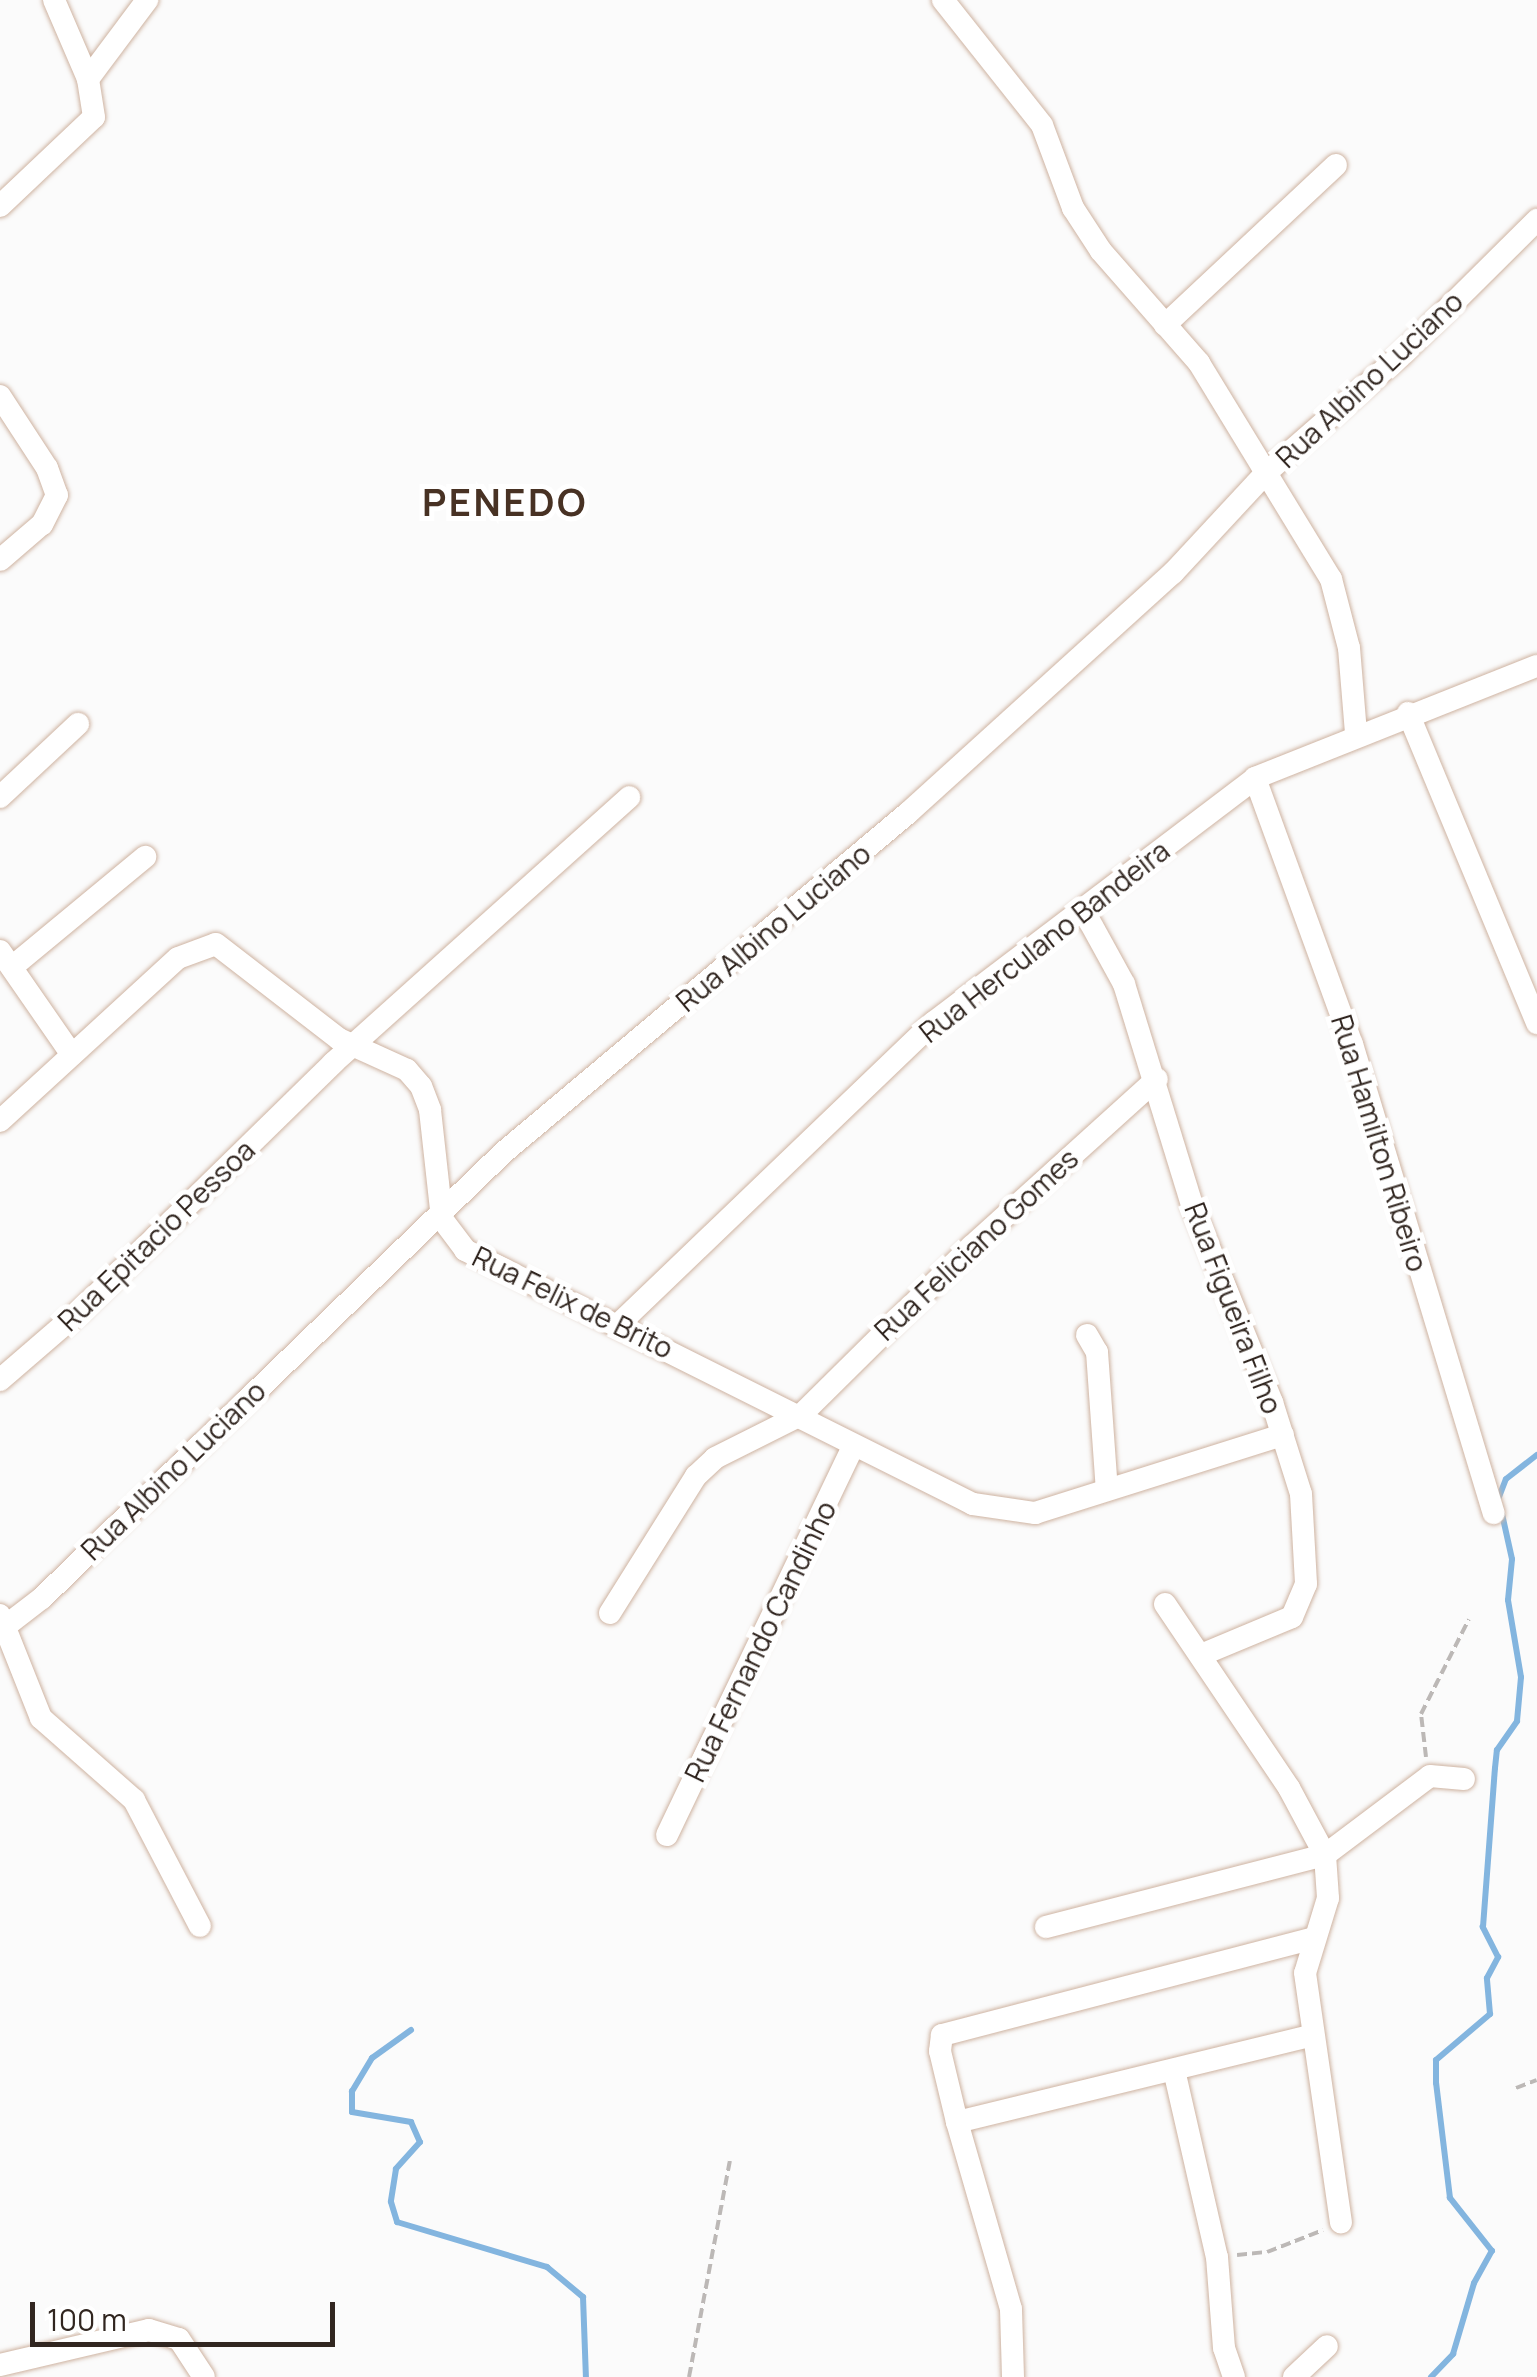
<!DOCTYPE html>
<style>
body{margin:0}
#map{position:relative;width:1537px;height:2377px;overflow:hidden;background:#fbfbfb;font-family:Manrope,sans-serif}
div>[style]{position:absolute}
.stream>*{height:6px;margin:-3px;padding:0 3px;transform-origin:3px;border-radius:3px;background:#83b5df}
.path>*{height:4px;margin-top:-2px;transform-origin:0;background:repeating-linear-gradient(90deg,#bcb8b6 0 10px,transparent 0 15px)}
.roads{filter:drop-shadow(0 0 2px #ceb3a1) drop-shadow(0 0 2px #ceb3a1)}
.minor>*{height:22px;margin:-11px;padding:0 11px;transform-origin:11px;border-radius:11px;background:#fff}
span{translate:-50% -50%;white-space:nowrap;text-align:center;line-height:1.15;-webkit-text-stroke:10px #fff;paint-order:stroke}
.street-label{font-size:28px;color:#312620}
.district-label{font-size:38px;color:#483224;font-weight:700;letter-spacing:2.5px}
.scale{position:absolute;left:30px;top:2302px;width:305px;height:45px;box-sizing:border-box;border:5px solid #312620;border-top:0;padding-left:12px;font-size:30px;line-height:35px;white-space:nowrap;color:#312620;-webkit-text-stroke:8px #fff;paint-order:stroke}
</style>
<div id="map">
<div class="stream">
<div style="left:1499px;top:1497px;width:19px;rotate:-69deg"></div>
<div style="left:1506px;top:1479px;width:39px;rotate:-38deg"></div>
<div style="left:411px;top:2030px;width:48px;rotate:144.3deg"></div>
<div style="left:372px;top:2058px;width:39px;rotate:121deg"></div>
<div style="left:352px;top:2091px;width:21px;rotate:90deg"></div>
<div style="left:352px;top:2112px;width:60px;rotate:9.6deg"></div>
<div style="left:411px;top:2122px;width:22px;rotate:66deg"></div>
<div style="left:420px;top:2142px;width:36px;rotate:132deg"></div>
<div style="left:396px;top:2169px;width:33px;rotate:99deg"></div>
<div style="left:391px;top:2202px;width:21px;rotate:73deg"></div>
<div style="left:397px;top:2222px;width:157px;rotate:16.7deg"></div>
<div style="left:547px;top:2267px;width:47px;rotate:39.8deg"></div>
<div style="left:583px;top:2297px;width:80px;rotate:87.9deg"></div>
<div style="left:1431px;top:2377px;width:32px;rotate:-46deg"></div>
<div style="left:1453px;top:2354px;width:74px;rotate:-73.5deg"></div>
<div style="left:1474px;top:2283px;width:37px;rotate:-61deg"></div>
<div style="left:1492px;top:2251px;width:68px;rotate:-128.4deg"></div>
<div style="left:1450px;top:2198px;width:116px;rotate:-96.9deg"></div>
<div style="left:1436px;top:2083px;width:23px;rotate:-90deg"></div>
<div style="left:1436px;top:2060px;width:71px;rotate:-40.4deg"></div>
<div style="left:1490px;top:2014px;width:36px;rotate:-95deg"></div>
<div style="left:1487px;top:1978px;width:24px;rotate:-62deg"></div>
<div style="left:1498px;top:1957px;width:34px;rotate:-117deg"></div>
<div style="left:1483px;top:1927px;width:159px;rotate:-85.7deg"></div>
<div style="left:1495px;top:1768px;width:18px;rotate:-84deg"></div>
<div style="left:1497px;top:1750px;width:35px;rotate:-55deg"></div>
<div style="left:1517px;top:1721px;width:44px;rotate:-84.8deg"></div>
<div style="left:1521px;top:1677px;width:78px;rotate:-99.6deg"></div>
<div style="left:1508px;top:1600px;width:41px;rotate:-84.4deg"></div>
<div style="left:1512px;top:1559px;width:46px;rotate:-102.5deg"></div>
</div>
<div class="path">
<div style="left:1426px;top:1757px;width:43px;rotate:-96.6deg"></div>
<div style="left:1421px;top:1714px;width:106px;rotate:-63.2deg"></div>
<div style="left:1516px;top:2088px;width:22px;rotate:-21deg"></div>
<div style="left:1237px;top:2255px;width:30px;rotate:-6deg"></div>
<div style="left:1267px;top:2252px;width:60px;rotate:-21.4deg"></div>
<div style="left:689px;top:2377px;width:220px;rotate:-79.3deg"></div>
</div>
<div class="roads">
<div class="minor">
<div style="left:943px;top:0;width:159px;rotate:51.6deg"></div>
<div style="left:1042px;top:125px;width:89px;rotate:69.5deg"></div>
<div style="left:1073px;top:208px;width:51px;rotate:56.9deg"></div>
<div style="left:1101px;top:251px;width:149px;rotate:48.8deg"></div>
<div style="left:1199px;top:363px;width:253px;rotate:58.6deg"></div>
<div style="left:1331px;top:579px;width:71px;rotate:75.4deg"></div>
<div style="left:1349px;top:648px;width:85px;rotate:85.3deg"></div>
<div style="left:88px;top:79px;width:99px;rotate:-53.2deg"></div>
<div style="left:0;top:206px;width:129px;rotate:-43.4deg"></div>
<div style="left:94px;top:117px;width:38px;rotate:-99deg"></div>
<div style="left:88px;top:79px;width:86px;rotate:-113.3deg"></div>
<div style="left:1165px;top:325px;width:234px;rotate:-43.1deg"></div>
<div style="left:0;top:396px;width:86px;rotate:56.9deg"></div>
<div style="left:47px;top:468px;width:29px;rotate:70deg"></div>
<div style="left:57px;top:495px;width:33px;rotate:117deg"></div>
<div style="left:42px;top:524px;width:55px;rotate:139.4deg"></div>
<div style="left:1408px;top:713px;width:336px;rotate:67.4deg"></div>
<div style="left:1255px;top:778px;width:283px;rotate:70deg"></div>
<div style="left:1352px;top:1044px;width:490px;rotate:73.2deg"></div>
<div style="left:0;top:797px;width:107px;rotate:-43.1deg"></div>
<div style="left:1085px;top:913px;width:81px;rotate:61.2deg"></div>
<div style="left:1124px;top:984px;width:231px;rotate:72.9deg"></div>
<div style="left:1192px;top:1205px;width:213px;rotate:67.9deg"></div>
<div style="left:1272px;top:1402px;width:96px;rotate:72.5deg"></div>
<div style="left:1301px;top:1494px;width:90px;rotate:86.8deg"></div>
<div style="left:1306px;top:1584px;width:36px;rotate:113deg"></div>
<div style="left:1292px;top:1617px;width:99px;rotate:157.3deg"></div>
<div style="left:0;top:951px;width:126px;rotate:55.3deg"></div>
<div style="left:12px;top:967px;width:173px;rotate:-39.6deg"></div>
<div style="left:0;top:1121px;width:241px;rotate:-42.5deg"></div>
<div style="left:178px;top:958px;width:40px;rotate:-20.2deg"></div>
<div style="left:216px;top:944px;width:155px;rotate:37.7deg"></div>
<div style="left:339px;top:1039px;width:75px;rotate:24.5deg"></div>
<div style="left:407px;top:1070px;width:21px;rotate:49deg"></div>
<div style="left:421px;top:1086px;width:26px;rotate:69deg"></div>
<div style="left:430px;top:1110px;width:110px;rotate:83.7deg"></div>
<div style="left:442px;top:1219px;width:39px;rotate:53deg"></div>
<div style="left:465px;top:1250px;width:568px;rotate:26.57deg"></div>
<div style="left:973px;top:1504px;width:63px;rotate:8.3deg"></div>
<div style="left:1035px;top:1513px;width:260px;rotate:-17.5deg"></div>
<div style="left:620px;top:1323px;width:435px;rotate:-43.8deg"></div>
<div style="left:934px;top:1022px;width:403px;rotate:-37.2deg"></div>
<div style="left:1255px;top:778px;width:303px;rotate:-21.7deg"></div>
<div style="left:1087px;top:1335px;width:20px;rotate:60deg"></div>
<div style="left:1097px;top:1352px;width:138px;rotate:85.9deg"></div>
<div style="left:0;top:1380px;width:107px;rotate:-40.8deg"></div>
<div style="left:81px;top:1310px;width:353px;rotate:-44.4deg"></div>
<div style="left:333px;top:1063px;width:398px;rotate:-41.9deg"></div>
<div style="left:1165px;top:1604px;width:222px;rotate:56deg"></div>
<div style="left:1289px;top:1788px;width:76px;rotate:61.8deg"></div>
<div style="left:1325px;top:1855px;width:43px;rotate:86deg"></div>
<div style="left:1328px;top:1898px;width:78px;rotate:107deg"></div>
<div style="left:1305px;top:1973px;width:252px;rotate:81.8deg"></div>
<div style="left:610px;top:1613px;width:162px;rotate:-57.9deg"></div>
<div style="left:696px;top:1476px;width:26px;rotate:-43deg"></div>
<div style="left:715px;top:1458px;width:96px;rotate:-26.6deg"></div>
<div style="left:801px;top:1415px;width:240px;rotate:-44.7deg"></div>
<div style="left:972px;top:1246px;width:249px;rotate:-42.1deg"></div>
<div style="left:0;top:1615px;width:111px;rotate:68.3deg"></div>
<div style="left:41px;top:1718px;width:124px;rotate:41.4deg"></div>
<div style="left:134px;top:1800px;width:142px;rotate:62.4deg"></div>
<div style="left:3px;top:1628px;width:49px;rotate:-37.6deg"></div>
<div style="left:42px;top:1598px;width:642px;rotate:-43.99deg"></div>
<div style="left:504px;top:1152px;width:527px;rotate:-40deg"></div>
<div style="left:908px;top:813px;width:358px;rotate:-42.2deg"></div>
<div style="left:1173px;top:573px;width:138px;rotate:-47.1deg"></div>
<div style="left:1267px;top:472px;width:178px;rotate:-41.1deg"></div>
<div style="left:1401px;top:355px;width:192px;rotate:-44.8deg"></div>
<div style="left:667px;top:1835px;width:431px;rotate:-64.4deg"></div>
<div style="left:1046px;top:1927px;width:288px;rotate:-14.5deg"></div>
<div style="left:1325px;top:1855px;width:131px;rotate:-37deg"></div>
<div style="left:1430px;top:1776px;width:34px;rotate:5deg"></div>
<div style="left:1174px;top:2070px;width:192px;rotate:77.1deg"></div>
<div style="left:1217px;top:2257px;width:91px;rotate:85.6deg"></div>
<div style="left:1224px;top:2348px;width:31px;rotate:71deg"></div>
<div style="left:957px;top:2122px;width:363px;rotate:-13.7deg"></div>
<div style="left:0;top:2365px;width:153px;rotate:-13.2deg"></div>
<div style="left:149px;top:2330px;width:31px;rotate:17deg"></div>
<div style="left:179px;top:2339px;width:45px;rotate:56.7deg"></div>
<div style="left:1013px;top:2377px;width:68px;rotate:-91.7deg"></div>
<div style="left:1011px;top:2309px;width:195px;rotate:-106.1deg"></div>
<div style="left:957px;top:2122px;width:73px;rotate:-103.5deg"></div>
<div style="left:940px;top:2051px;width:16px;rotate:-83deg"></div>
<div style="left:942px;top:2035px;width:384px;rotate:-14.6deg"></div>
<div style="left:1294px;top:2377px;width:45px;rotate:-43.2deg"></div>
</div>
</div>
<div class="street-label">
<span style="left:1369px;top:379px;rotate:-43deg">Rua Albino Luciano</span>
<span style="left:773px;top:927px;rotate:-40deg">Rua Albino Luciano</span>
<span style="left:1044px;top:941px;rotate:-38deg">Rua Herculano Bandeira</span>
<span style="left:1380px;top:1143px;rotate:73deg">Rua Hamilton Ribeiro</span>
<span style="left:156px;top:1235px;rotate:-44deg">Rua Epitacio Pessoa</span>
<span style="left:976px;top:1244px;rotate:-43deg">Rua Feliciano Gomes</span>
<span style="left:573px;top:1302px;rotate:26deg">Rua Felix de Brito</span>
<span style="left:1234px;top:1308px;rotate:69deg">Rua Figueira Filho</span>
<span style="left:173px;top:1470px;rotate:-44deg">Rua Albino Luciano</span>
<span style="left:760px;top:1641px;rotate:-64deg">Rua Fernando Candinho</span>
</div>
<div class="district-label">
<span style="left:505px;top:502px">PENEDO</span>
</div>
<div class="scale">100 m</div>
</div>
